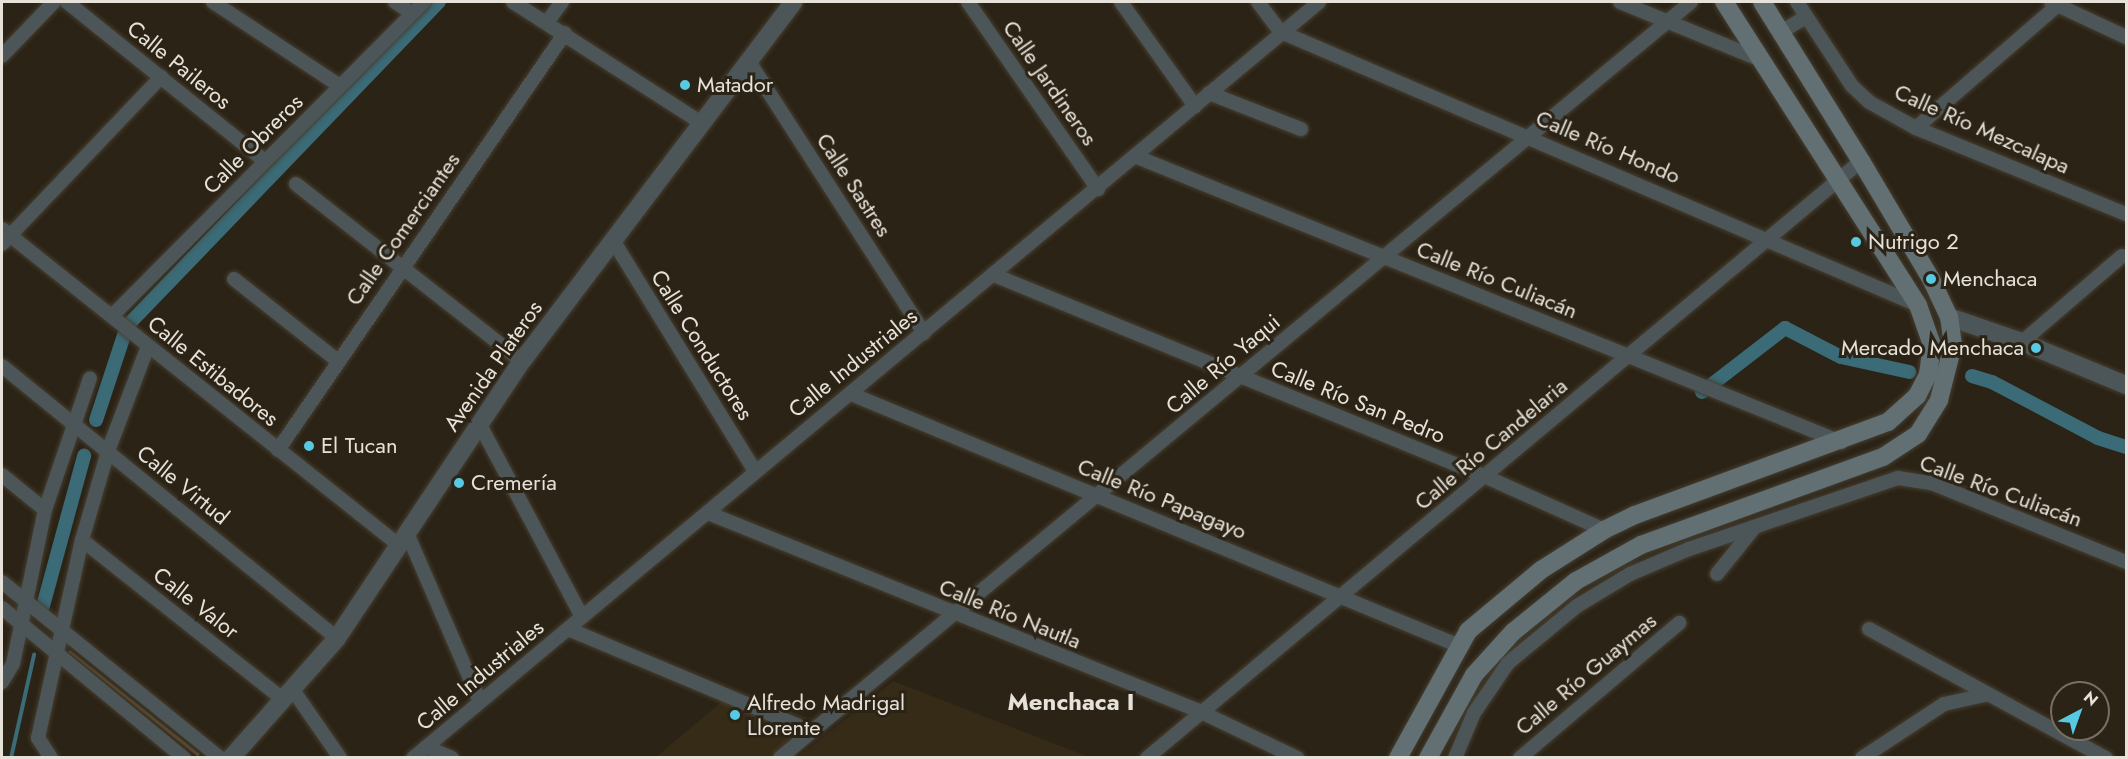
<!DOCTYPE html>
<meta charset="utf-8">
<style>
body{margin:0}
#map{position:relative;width:2128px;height:759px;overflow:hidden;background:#2b2315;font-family:Jost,sans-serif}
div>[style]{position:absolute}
.built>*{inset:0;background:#362b17}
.green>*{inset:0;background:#5a492d}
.stream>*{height:4px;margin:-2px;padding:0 2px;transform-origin:2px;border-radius:2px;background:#3a6b77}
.canal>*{height:14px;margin:-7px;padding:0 7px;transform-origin:7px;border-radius:7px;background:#3a6b77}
.roads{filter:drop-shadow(0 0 2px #453e30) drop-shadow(0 0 2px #453e30)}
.minor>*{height:14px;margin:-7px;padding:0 7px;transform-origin:7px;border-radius:7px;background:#4c5557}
.tertiary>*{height:18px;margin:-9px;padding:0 9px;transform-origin:9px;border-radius:9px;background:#4c5557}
.secondary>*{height:18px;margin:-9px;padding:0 9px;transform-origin:9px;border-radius:9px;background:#627074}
.dots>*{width:16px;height:16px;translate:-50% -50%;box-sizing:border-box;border:3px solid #2b2315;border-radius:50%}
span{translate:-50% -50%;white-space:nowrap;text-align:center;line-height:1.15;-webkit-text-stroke:6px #2b2315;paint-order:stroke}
.street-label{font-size:22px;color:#e7e2d9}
.poi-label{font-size:22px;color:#e7e2d9}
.left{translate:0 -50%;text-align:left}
.right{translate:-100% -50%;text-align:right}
.neighbourhood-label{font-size:24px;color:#e7e2d9;font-weight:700}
.frame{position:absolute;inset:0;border:3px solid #e7e2d9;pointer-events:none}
.north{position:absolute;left:2050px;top:681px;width:60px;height:60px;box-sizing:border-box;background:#2b2315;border:2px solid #766f63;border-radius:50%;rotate:41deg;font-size:16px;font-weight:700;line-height:24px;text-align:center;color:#e7e2d9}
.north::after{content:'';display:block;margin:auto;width:21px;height:27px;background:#57c9e2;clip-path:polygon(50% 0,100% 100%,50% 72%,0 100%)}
</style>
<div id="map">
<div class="built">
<div style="clip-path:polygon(893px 681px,1089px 757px,798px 757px)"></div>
<div style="clip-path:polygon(726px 698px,801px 731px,769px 757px,655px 758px)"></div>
</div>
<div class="green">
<div style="clip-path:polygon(70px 650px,200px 754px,198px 757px,68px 652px)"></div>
</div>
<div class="stream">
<div style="left:11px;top:758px;width:106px;rotate:-77.4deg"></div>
</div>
<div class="canal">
<div style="left:1972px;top:376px;width:21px;rotate:17deg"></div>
<div style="left:1992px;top:382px;width:120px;rotate:27.8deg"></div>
<div style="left:2098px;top:438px;width:29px;rotate:18deg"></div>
<div style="left:1702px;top:392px;width:105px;rotate:-37.6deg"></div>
<div style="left:1785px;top:328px;width:63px;rotate:27.4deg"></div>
<div style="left:1841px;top:357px;width:70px;rotate:12.4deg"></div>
<div style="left:96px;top:420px;width:99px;rotate:-71.7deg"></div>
<div style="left:127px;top:326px;width:450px;rotate:-46.1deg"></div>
<div style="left:43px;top:606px;width:156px;rotate:-74.7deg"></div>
</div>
<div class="roads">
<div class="minor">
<div style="left:67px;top:2px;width:254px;rotate:38.8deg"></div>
<div style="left:213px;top:2px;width:152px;rotate:33.5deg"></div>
<div style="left:395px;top:2px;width:20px;rotate:33deg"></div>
<div style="left:513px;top:2px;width:222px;rotate:32.7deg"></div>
<div style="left:968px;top:2px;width:228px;rotate:55.2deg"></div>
<div style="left:1121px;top:2px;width:128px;rotate:54.6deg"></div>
<div style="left:1258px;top:2px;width:38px;rotate:53deg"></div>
<div style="left:1620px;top:2px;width:150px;rotate:22.3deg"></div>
<div style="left:1797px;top:2px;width:100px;rotate:56.8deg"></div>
<div style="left:1852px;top:86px;width:23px;rotate:43deg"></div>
<div style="left:1869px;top:102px;width:54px;rotate:29deg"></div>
<div style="left:1916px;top:128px;width:227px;rotate:22.3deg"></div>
<div style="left:2051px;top:2px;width:83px;rotate:25deg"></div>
<div style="left:547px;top:22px;width:25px;rotate:-53deg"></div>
<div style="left:1281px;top:32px;width:693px;rotate:23.2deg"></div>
<div style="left:1781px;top:32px;width:29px;rotate:-31deg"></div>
<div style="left:2px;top:56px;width:75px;rotate:-46.1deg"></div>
<div style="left:748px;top:60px;width:325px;rotate:57.2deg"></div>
<div style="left:1209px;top:93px;width:99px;rotate:21.4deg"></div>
<div style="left:1916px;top:128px;width:188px;rotate:-40.9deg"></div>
<div style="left:1137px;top:157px;width:760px;rotate:22.04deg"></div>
<div style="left:296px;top:184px;width:287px;rotate:38.1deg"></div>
<div style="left:2px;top:229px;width:509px;rotate:38.54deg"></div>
<div style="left:614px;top:242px;width:268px;rotate:58.4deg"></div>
<div style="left:2px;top:244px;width:231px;rotate:-46.4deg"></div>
<div style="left:994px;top:275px;width:530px;rotate:22.3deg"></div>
<div style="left:1484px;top:476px;width:132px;rotate:24.2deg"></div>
<div style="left:234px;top:279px;width:132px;rotate:38.3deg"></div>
<div style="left:112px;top:316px;width:443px;rotate:-45.2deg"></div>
<div style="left:2022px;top:342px;width:132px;rotate:-40.7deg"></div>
<div style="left:2px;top:366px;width:432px;rotate:39.1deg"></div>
<div style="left:851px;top:394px;width:656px;rotate:22.5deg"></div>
<div style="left:480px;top:425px;width:217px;rotate:62deg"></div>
<div style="left:278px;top:450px;width:506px;rotate:-55.46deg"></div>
<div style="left:2px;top:475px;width:55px;rotate:39.1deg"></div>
<div style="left:708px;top:513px;width:529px;rotate:21.96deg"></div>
<div style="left:1199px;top:711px;width:109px;rotate:25.6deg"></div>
<div style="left:407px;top:533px;width:184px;rotate:66.6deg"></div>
<div style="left:82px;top:540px;width:258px;rotate:38.4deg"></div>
<div style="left:1717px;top:574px;width:58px;rotate:-51.3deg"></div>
<div style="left:2px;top:582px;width:280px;rotate:38.9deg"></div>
<div style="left:2px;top:608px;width:236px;rotate:39.5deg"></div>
<div style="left:568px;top:629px;width:264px;rotate:22.8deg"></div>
<div style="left:1869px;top:629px;width:270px;rotate:28.6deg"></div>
<div style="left:2px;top:682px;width:21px;rotate:-59deg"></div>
<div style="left:13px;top:664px;width:157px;rotate:-78.3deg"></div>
<div style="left:45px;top:510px;width:139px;rotate:-71.2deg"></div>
<div style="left:293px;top:690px;width:83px;rotate:55.3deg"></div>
<div style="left:426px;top:747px;width:28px;rotate:23deg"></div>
<div style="left:51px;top:758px;width:24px;rotate:-123deg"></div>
<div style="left:38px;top:738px;width:203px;rotate:-77.5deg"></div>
<div style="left:82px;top:540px;width:93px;rotate:-73.7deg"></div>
<div style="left:108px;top:451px;width:112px;rotate:-69.1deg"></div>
<div style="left:413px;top:758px;width:1180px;rotate:-39.84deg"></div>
<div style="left:780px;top:758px;width:1184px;rotate:-39.69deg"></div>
<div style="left:1147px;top:758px;width:931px;rotate:-39.9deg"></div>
<div style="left:1455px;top:758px;width:49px;rotate:-67.1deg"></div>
<div style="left:1474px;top:713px;width:60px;rotate:-55.8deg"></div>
<div style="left:1508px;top:663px;width:89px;rotate:-39.6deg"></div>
<div style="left:1577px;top:606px;width:62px;rotate:-31.1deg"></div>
<div style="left:1630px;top:574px;width:64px;rotate:-23deg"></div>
<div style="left:1689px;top:549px;width:221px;rotate:-18.8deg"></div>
<div style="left:1898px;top:478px;width:36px;rotate:9deg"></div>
<div style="left:1934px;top:484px;width:207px;rotate:22.1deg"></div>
<div style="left:1520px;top:758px;width:209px;rotate:-40.3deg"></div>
<div style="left:1862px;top:758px;width:98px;rotate:-33.4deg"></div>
<div style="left:1944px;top:704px;width:42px;rotate:-12.4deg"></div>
</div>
<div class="tertiary">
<div style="left:1949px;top:317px;width:77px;rotate:18.9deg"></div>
<div style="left:2022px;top:342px;width:113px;rotate:22.5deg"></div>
<div style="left:231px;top:758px;width:160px;rotate:-48.5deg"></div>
<div style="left:337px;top:638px;width:333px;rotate:-56.3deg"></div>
<div style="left:522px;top:361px;width:450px;rotate:-52.9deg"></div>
</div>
<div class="secondary">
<div style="left:1398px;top:758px;width:145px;rotate:-61.1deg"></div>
<div style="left:1468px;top:631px;width:95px;rotate:-39.9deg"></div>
<div style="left:1541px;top:570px;width:75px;rotate:-32.4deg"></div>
<div style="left:1604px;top:530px;width:34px;rotate:-26deg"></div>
<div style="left:1635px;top:515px;width:270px;rotate:-20.2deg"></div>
<div style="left:1888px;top:422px;width:39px;rotate:-42deg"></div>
<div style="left:1917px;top:396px;width:25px;rotate:-63deg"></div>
<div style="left:1928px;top:374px;width:29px;rotate:-82deg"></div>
<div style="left:1932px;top:345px;width:42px;rotate:-109.3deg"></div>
<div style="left:1918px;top:305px;width:360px;rotate:-122.6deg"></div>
<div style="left:1428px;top:758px;width:95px;rotate:-61deg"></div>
<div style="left:1474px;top:675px;width:58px;rotate:-47.8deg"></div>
<div style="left:1513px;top:632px;width:81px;rotate:-39deg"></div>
<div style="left:1576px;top:581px;width:74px;rotate:-29deg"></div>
<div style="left:1641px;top:545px;width:258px;rotate:-20deg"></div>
<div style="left:1883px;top:457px;width:42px;rotate:-33.3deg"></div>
<div style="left:1918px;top:434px;width:40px;rotate:-58deg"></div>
<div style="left:1939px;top:400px;width:57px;rotate:-75.7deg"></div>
<div style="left:1953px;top:345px;width:28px;rotate:-98deg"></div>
<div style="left:1949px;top:317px;width:42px;rotate:-115.3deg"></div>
<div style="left:1931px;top:279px;width:137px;rotate:-120.7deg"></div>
<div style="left:1861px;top:161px;width:187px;rotate:-121.9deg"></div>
</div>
</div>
<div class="dots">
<div style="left:685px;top:85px;background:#57c9e2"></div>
<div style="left:1856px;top:242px;background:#57c9e2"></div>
<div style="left:1931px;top:279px;background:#57c9e2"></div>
<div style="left:2036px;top:348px;background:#57c9e2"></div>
<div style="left:309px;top:446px;background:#57c9e2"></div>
<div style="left:459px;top:483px;background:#57c9e2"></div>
<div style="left:735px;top:715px;background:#57c9e2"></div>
</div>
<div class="street-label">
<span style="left:179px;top:65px;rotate:39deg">Calle Paileros</span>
<span style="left:1050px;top:83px;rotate:55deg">Calle Jardineros</span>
<span style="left:1982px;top:129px;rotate:24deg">Calle Río Mezcalapa</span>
<span style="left:253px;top:144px;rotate:-45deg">Calle Obreros</span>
<span style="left:1608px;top:147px;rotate:23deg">Calle Río Hondo</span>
<span style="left:854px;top:185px;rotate:57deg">Calle Sastres</span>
<span style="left:403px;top:229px;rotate:-55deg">Calle Comerciantes</span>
<span style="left:1497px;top:280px;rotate:22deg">Calle Río Culiacán</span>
<span style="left:702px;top:345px;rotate:58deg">Calle Conductores</span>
<span style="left:853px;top:363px;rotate:-39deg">Calle Industriales</span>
<span style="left:1223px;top:364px;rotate:-40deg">Calle Río Yaqui</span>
<span style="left:493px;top:366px;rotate:-55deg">Avenida Plateros</span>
<span style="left:213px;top:371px;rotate:39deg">Calle Estibadores</span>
<span style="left:1358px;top:402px;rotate:22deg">Calle Río San Pedro</span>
<span style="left:1491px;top:444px;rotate:-40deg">Calle Río Candelaria</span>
<span style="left:183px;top:485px;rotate:39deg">Calle Virtud</span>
<span style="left:2001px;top:491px;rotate:20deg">Calle Río Culiacán</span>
<span style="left:1162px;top:499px;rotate:22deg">Calle Río Papagayo</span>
<span style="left:196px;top:603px;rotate:38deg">Calle Valor</span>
<span style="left:1010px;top:614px;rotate:22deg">Calle Río Nautla</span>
<span style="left:1586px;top:674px;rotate:-40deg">Calle Río Guaymas</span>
<span style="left:480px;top:675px;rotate:-40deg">Calle Industriales</span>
</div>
<div class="poi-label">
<span class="left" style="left:697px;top:85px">Matador</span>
<span class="left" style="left:1868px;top:242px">Nutrigo 2</span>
<span class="left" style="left:1943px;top:279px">Menchaca</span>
<span class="right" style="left:2024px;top:348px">Mercado Menchaca</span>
<span class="left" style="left:321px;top:446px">El Tucan</span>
<span class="left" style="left:471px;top:483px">Cremería</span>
<span class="left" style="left:747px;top:715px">Alfredo Madrigal<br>Llorente</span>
</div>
<div class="neighbourhood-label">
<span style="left:1071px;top:702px">Menchaca I</span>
</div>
<div class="frame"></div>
<div class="north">N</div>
</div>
